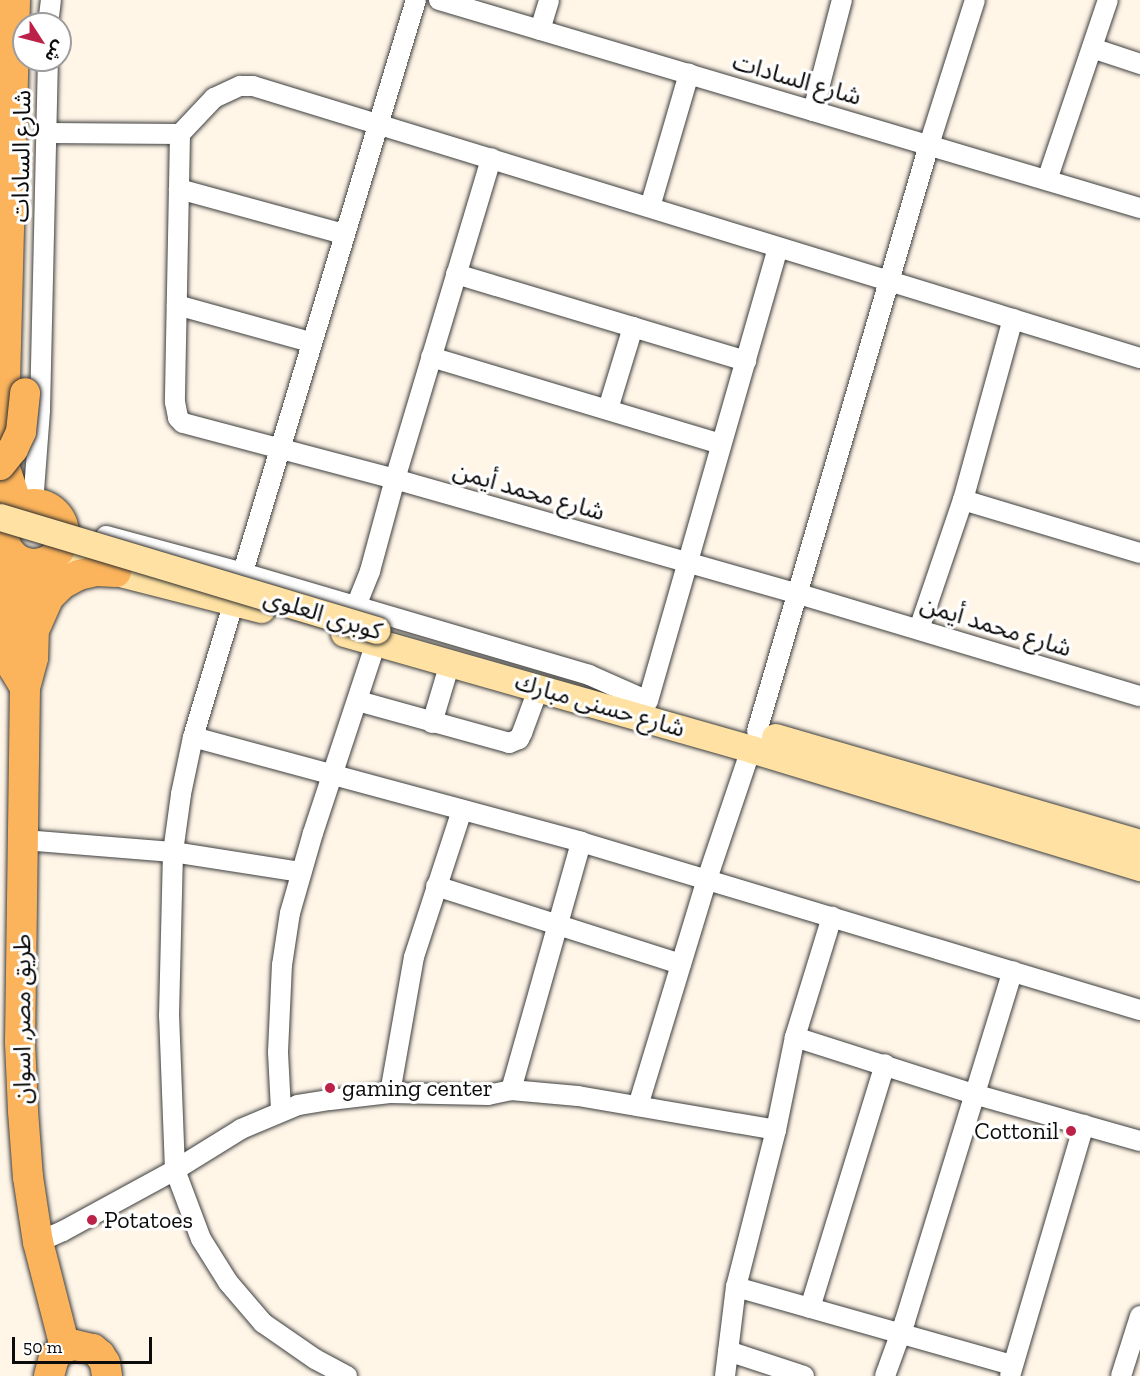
<!DOCTYPE html>
<meta charset="utf-8">
<style>
body{margin:0}
#map{position:relative;width:1140px;height:1376px;overflow:hidden;background:#fff6e8;font-family:"Zilla Slab","Noto Sans Arabic",serif}
div>[style]{position:absolute}
.roads{filter:drop-shadow(0 0 2px #3e3e3e) drop-shadow(0 0 2px #3e3e3e)}
.street>*{height:20px;margin:-10px;padding:0 10px;transform-origin:10px;border-radius:10px;background:#fff}
.secondary>*{height:27px;margin:-13.5px;padding:0 13.5px;transform-origin:13.5px;border-radius:13.5px;background:#ffe2a3}
.primary>*{height:30px;margin:-15px;padding:0 15px;transform-origin:15px;border-radius:15px;background:#fcb45c}
.primary>.ring{margin:-15px;padding:0;box-sizing:content-box;background:none;border:30px solid #fcb45c;border-radius:50%}
.bridges{filter:drop-shadow(0 0 2px #2d2d2d) drop-shadow(0 0 2px #2d2d2d)}
.secondary-bridge>*{height:27px;margin:-13.5px;padding:0 13.5px;transform-origin:13.5px;border-radius:13.5px;background:#ffe2a3}
.primary-bridge>*{height:30px;margin:-15px;padding:0 15px;transform-origin:15px;border-radius:15px;background:#fcb45c}
.dots>*{width:16px;height:16px;translate:-50% -50%;box-sizing:border-box;border:3px solid #fff;border-radius:50%}
span{translate:-50% -50%;white-space:nowrap;text-align:center;line-height:1.15;-webkit-text-stroke:6px #fff;paint-order:stroke}
.street-label{font-size:24px;color:#0b0b0b}
.poi-label{font-size:24px;color:#0b0b0b}
.left{translate:0 -50%;text-align:left}
.right{translate:-100% -50%;text-align:right}
.north{position:absolute;left:12px;top:12px;width:60px;height:60px;box-sizing:border-box;background:#fff;border:2px solid #9d9d9d;border-radius:50%;rotate:126deg;font-size:16px;font-weight:700;line-height:24px;text-align:center;color:#0b0b0b}
.north::after{content:'';display:block;margin:auto;width:21px;height:27px;background:#bc2148;clip-path:polygon(50% 0,100% 100%,50% 72%,0 100%)}
.scale{position:absolute;left:12px;top:1337px;width:140px;height:27px;box-sizing:border-box;border:3px solid #0b0b0b;border-top:0;padding-left:8px;font-size:18px;line-height:21px;white-space:nowrap;color:#0b0b0b;-webkit-text-stroke:4px #fff;paint-order:stroke}
</style>
<div id="map">
<div class="roads">
<div class="street">
<div style="left:439px;top:0;width:731px;rotate:16.53deg"></div>
<div style="left:48px;top:24px;width:24px;rotate:-83deg"></div>
<div style="left:540px;top:30px;width:31px;rotate:-73deg"></div>
<div style="left:1092px;top:48px;width:51px;rotate:18.4deg"></div>
<div style="left:813px;top:111px;width:115px;rotate:-75.4deg"></div>
<div style="left:48px;top:133px;width:132px;rotate:0.4deg"></div>
<div style="left:180px;top:134px;width:50px;rotate:-46.6deg"></div>
<div style="left:214px;top:98px;width:29px;rotate:-25deg"></div>
<div style="left:240px;top:86px;width:13px"></div>
<div style="left:253px;top:86px;width:928px;rotate:17.05deg"></div>
<div style="left:180px;top:134px;width:268px;rotate:91.1deg"></div>
<div style="left:175px;top:402px;width:16px;rotate:79deg"></div>
<div style="left:178px;top:418px;width:7px;rotate:45deg"></div>
<div style="left:183px;top:423px;width:219px;rotate:14.8deg"></div>
<div style="left:395px;top:479px;width:420px;rotate:15.9deg"></div>
<div style="left:799px;top:594px;width:356px;rotate:16.7deg"></div>
<div style="left:1047px;top:180px;width:190px;rotate:-71.3deg"></div>
<div style="left:179px;top:189px;width:171px;rotate:15.3deg"></div>
<div style="left:650px;top:207px;width:139px;rotate:-73.7deg"></div>
<div style="left:456px;top:274px;width:303px;rotate:16.7deg"></div>
<div style="left:177px;top:305px;width:138px;rotate:15.5deg"></div>
<div style="left:431px;top:357px;width:303px;rotate:16.7deg"></div>
<div style="left:608px;top:409px;width:86px;rotate:-73deg"></div>
<div style="left:963px;top:500px;width:185px;rotate:16.7deg"></div>
<div style="left:33px;top:504px;width:94px;rotate:-85.7deg"></div>
<div style="left:40px;top:410px;width:350px;rotate:-88.7deg"></div>
<div style="left:106px;top:536px;width:142px;rotate:15.1deg"></div>
<div style="left:243px;top:573px;width:361px;rotate:16.4deg"></div>
<div style="left:589px;top:675px;width:64px;rotate:23.8deg"></div>
<div style="left:648px;top:701px;width:471px;rotate:-74deg"></div>
<div style="left:356px;top:606px;width:38px;rotate:-68deg"></div>
<div style="left:370px;top:571px;width:95px;rotate:-74.8deg"></div>
<div style="left:395px;top:479px;width:335px;rotate:-73.3deg"></div>
<div style="left:919px;top:629px;width:136px;rotate:-71.2deg"></div>
<div style="left:963px;top:500px;width:188px;rotate:-74.6deg"></div>
<div style="left:358px;top:701px;width:157px;rotate:15.5deg"></div>
<div style="left:509px;top:743px;width:11px;rotate:-22deg"></div>
<div style="left:519px;top:739px;width:7px;rotate:-63deg"></div>
<div style="left:522px;top:733px;width:49px;rotate:-69.7deg"></div>
<div style="left:432px;top:723px;width:63px;rotate:-73.3deg"></div>
<div style="left:757px;top:731px;width:611px;rotate:-73.64deg"></div>
<div style="left:929px;top:145px;width:152px;rotate:-72.4deg"></div>
<div style="left:193px;top:737px;width:402px;rotate:15.1deg"></div>
<div style="left:581px;top:842px;width:584px;rotate:16.73deg"></div>
<div style="left:24px;top:840px;width:149px;rotate:4.6deg"></div>
<div style="left:173px;top:852px;width:130px;rotate:8.9deg"></div>
<div style="left:436px;top:886px;width:257px;rotate:17.7deg"></div>
<div style="left:795px;top:1037px;width:188px;rotate:17.7deg"></div>
<div style="left:974px;top:1094px;width:173px;rotate:15.8deg"></div>
<div style="left:511px;top:1090px;width:258px;rotate:-74.2deg"></div>
<div style="left:390px;top:1093px;width:138px;rotate:-80deg"></div>
<div style="left:414px;top:957px;width:155px;rotate:-71.9deg"></div>
<div style="left:638px;top:1106px;width:234px;rotate:-73.1deg"></div>
<div style="left:706px;top:882px;width:140px;rotate:-71.3deg"></div>
<div style="left:281px;top:1110px;width:58px;rotate:-93deg"></div>
<div style="left:278px;top:1052px;width:87px;rotate:-87.4deg"></div>
<div style="left:282px;top:965px;width:53px;rotate:-81.3deg"></div>
<div style="left:290px;top:913px;width:83px;rotate:-74deg"></div>
<div style="left:313px;top:833px;width:201px;rotate:-71.7deg"></div>
<div style="left:38px;top:1242px;width:27px;rotate:-24deg"></div>
<div style="left:63px;top:1231px;width:128px;rotate:-28.6deg"></div>
<div style="left:175px;top:1170px;width:78px;rotate:-31.8deg"></div>
<div style="left:241px;top:1129px;width:62px;rotate:-22.8deg"></div>
<div style="left:298px;top:1105px;width:32px;rotate:-9deg"></div>
<div style="left:330px;top:1100px;width:60px;rotate:-6.7deg"></div>
<div style="left:390px;top:1093px;width:98px;rotate:1.2deg"></div>
<div style="left:488px;top:1095px;width:24px;rotate:-12deg"></div>
<div style="left:511px;top:1090px;width:67px;rotate:5.1deg"></div>
<div style="left:578px;top:1096px;width:201px;rotate:9.7deg"></div>
<div style="left:736px;top:1287px;width:287px;rotate:15.8deg"></div>
<div style="left:810px;top:1308px;width:255px;rotate:-72.9deg"></div>
<div style="left:728px;top:1351px;width:80px;rotate:18.2deg"></div>
<div style="left:347px;top:1376px;width:36px;rotate:-152deg"></div>
<div style="left:315px;top:1359px;width:63px;rotate:-145.3deg"></div>
<div style="left:263px;top:1323px;width:54px;rotate:-130.5deg"></div>
<div style="left:228px;top:1282px;width:51px;rotate:-122.1deg"></div>
<div style="left:201px;top:1239px;width:74px;rotate:-110.6deg"></div>
<div style="left:175px;top:1170px;width:154px;rotate:-92.2deg"></div>
<div style="left:169px;top:1016px;width:164px;rotate:-88.6deg"></div>
<div style="left:173px;top:852px;width:59px;rotate:-82.1deg"></div>
<div style="left:181px;top:794px;width:58px;rotate:-78.1deg"></div>
<div style="left:193px;top:737px;width:770px;rotate:-73.17deg"></div>
<div style="left:725px;top:1376px;width:90px;rotate:-83deg"></div>
<div style="left:736px;top:1287px;width:162px;rotate:-75.7deg"></div>
<div style="left:776px;top:1130px;width:95px;rotate:-78.5deg"></div>
<div style="left:795px;top:1037px;width:126px;rotate:-72.9deg"></div>
<div style="left:885px;top:1376px;width:59px;rotate:-70deg"></div>
<div style="left:905px;top:1321px;width:366px;rotate:-72.9deg"></div>
<div style="left:1010px;top:1376px;width:262px;rotate:-73.6deg"></div>
<div style="left:1121px;top:1376px;width:63px;rotate:-72.4deg"></div>
</div>
<div class="secondary">
<div style="left:0;top:535px;width:4px;rotate:14deg"></div>
<div style="left:57px;top:552px;width:62px;rotate:18.7deg"></div>
<div style="left:116px;top:572px;width:150px;rotate:14.3deg"></div>
<div style="left:344px;top:633px;width:423px;rotate:15.9deg"></div>
<div style="left:751px;top:749px;width:407px;rotate:16.9deg"></div>
<div style="left:775px;top:737px;width:380px;rotate:16.2deg"></div>
</div>
<div class="primary">
<div style="left:15px;top:0;width:446px;rotate:91.5deg"></div>
<div style="left:3px;top:446px;width:22px;rotate:85deg"></div>
<div style="left:5px;top:468px;width:42px;rotate:72deg"></div>
<div class="ring" style="left:4px;top:504px;width:30px;height:30px"></div>
<div style="left:13px;top:556px;width:102px;rotate:91.1deg"></div>
<div style="left:11px;top:658px;width:11px;rotate:75deg"></div>
<div style="left:14px;top:669px;width:21px;rotate:59deg"></div>
<div style="left:36px;top:564px;width:94px;rotate:91.8deg"></div>
<div style="left:33px;top:658px;width:30px;rotate:105deg"></div>
<div style="left:25px;top:687px;width:355px;rotate:90.8deg"></div>
<div style="left:20px;top:1042px;width:69px;rotate:87.5deg"></div>
<div style="left:23px;top:1111px;width:66px;rotate:85.7deg"></div>
<div style="left:28px;top:1177px;width:66px;rotate:81.3deg"></div>
<div style="left:38px;top:1242px;width:108px;rotate:75.6deg"></div>
<div style="left:36px;top:626px;width:32px;rotate:-66deg"></div>
<div style="left:49px;top:597px;width:18px;rotate:-45deg"></div>
<div style="left:62px;top:584px;width:19px;rotate:-28deg"></div>
<div style="left:79px;top:575px;width:18px;rotate:-13deg"></div>
<div style="left:97px;top:571px;width:19px;rotate:3deg"></div>
<div style="left:49px;top:1376px;width:20px;rotate:-75deg"></div>
<div style="left:54px;top:1357px;width:15px;rotate:-42deg"></div>
<div style="left:65px;top:1347px;width:10px;rotate:-11deg"></div>
<div style="left:75px;top:1345px;width:18px;rotate:13deg"></div>
<div style="left:93px;top:1349px;width:9px;rotate:41deg"></div>
<div style="left:100px;top:1355px;width:9px;rotate:58deg"></div>
<div style="left:105px;top:1363px;width:13px;rotate:81deg"></div>
</div>
</div>
<div class="bridges">
<div class="secondary-bridge">
<div style="left:0;top:517px;width:393px;rotate:16.7deg"></div>
</div>
<div class="primary-bridge">
<div style="left:0;top:465px;width:21px;rotate:-51deg"></div>
<div style="left:13px;top:449px;width:19px;rotate:-65deg"></div>
<div style="left:21px;top:432px;width:39px;rotate:-84deg"></div>
</div>
</div>
<div class="dots">
<div style="left:330px;top:1088px;background:#bc2148"></div>
<div style="left:1071px;top:1131px;background:#bc2148"></div>
<div style="left:92px;top:1220px;background:#bc2148"></div>
</div>
<div class="street-label">
<span style="left:797px;top:79px;rotate:16deg">شارع السادات</span>
<span style="left:21px;top:156px;rotate:-89deg">شارع السادات</span>
<span style="left:529px;top:491px;rotate:16deg">شارع محمد أيمن</span>
<span style="left:323px;top:614px;rotate:17deg">كوبرى العلوى</span>
<span style="left:996px;top:626px;rotate:17deg">شارع محمد أيمن</span>
<span style="left:600px;top:705px;rotate:16deg">شارع حسنى مبارك</span>
<span style="left:22px;top:1019px;rotate:-90deg">طريق مصر, اسوان</span>
</div>
<div class="poi-label">
<span class="left" style="left:342px;top:1088px">gaming center</span>
<span class="right" style="left:1059px;top:1131px">Cottonil</span>
<span class="left" style="left:104px;top:1220px">Potatoes</span>
</div>
<div class="north">ش</div>
<div class="scale">50 m</div>
</div>
